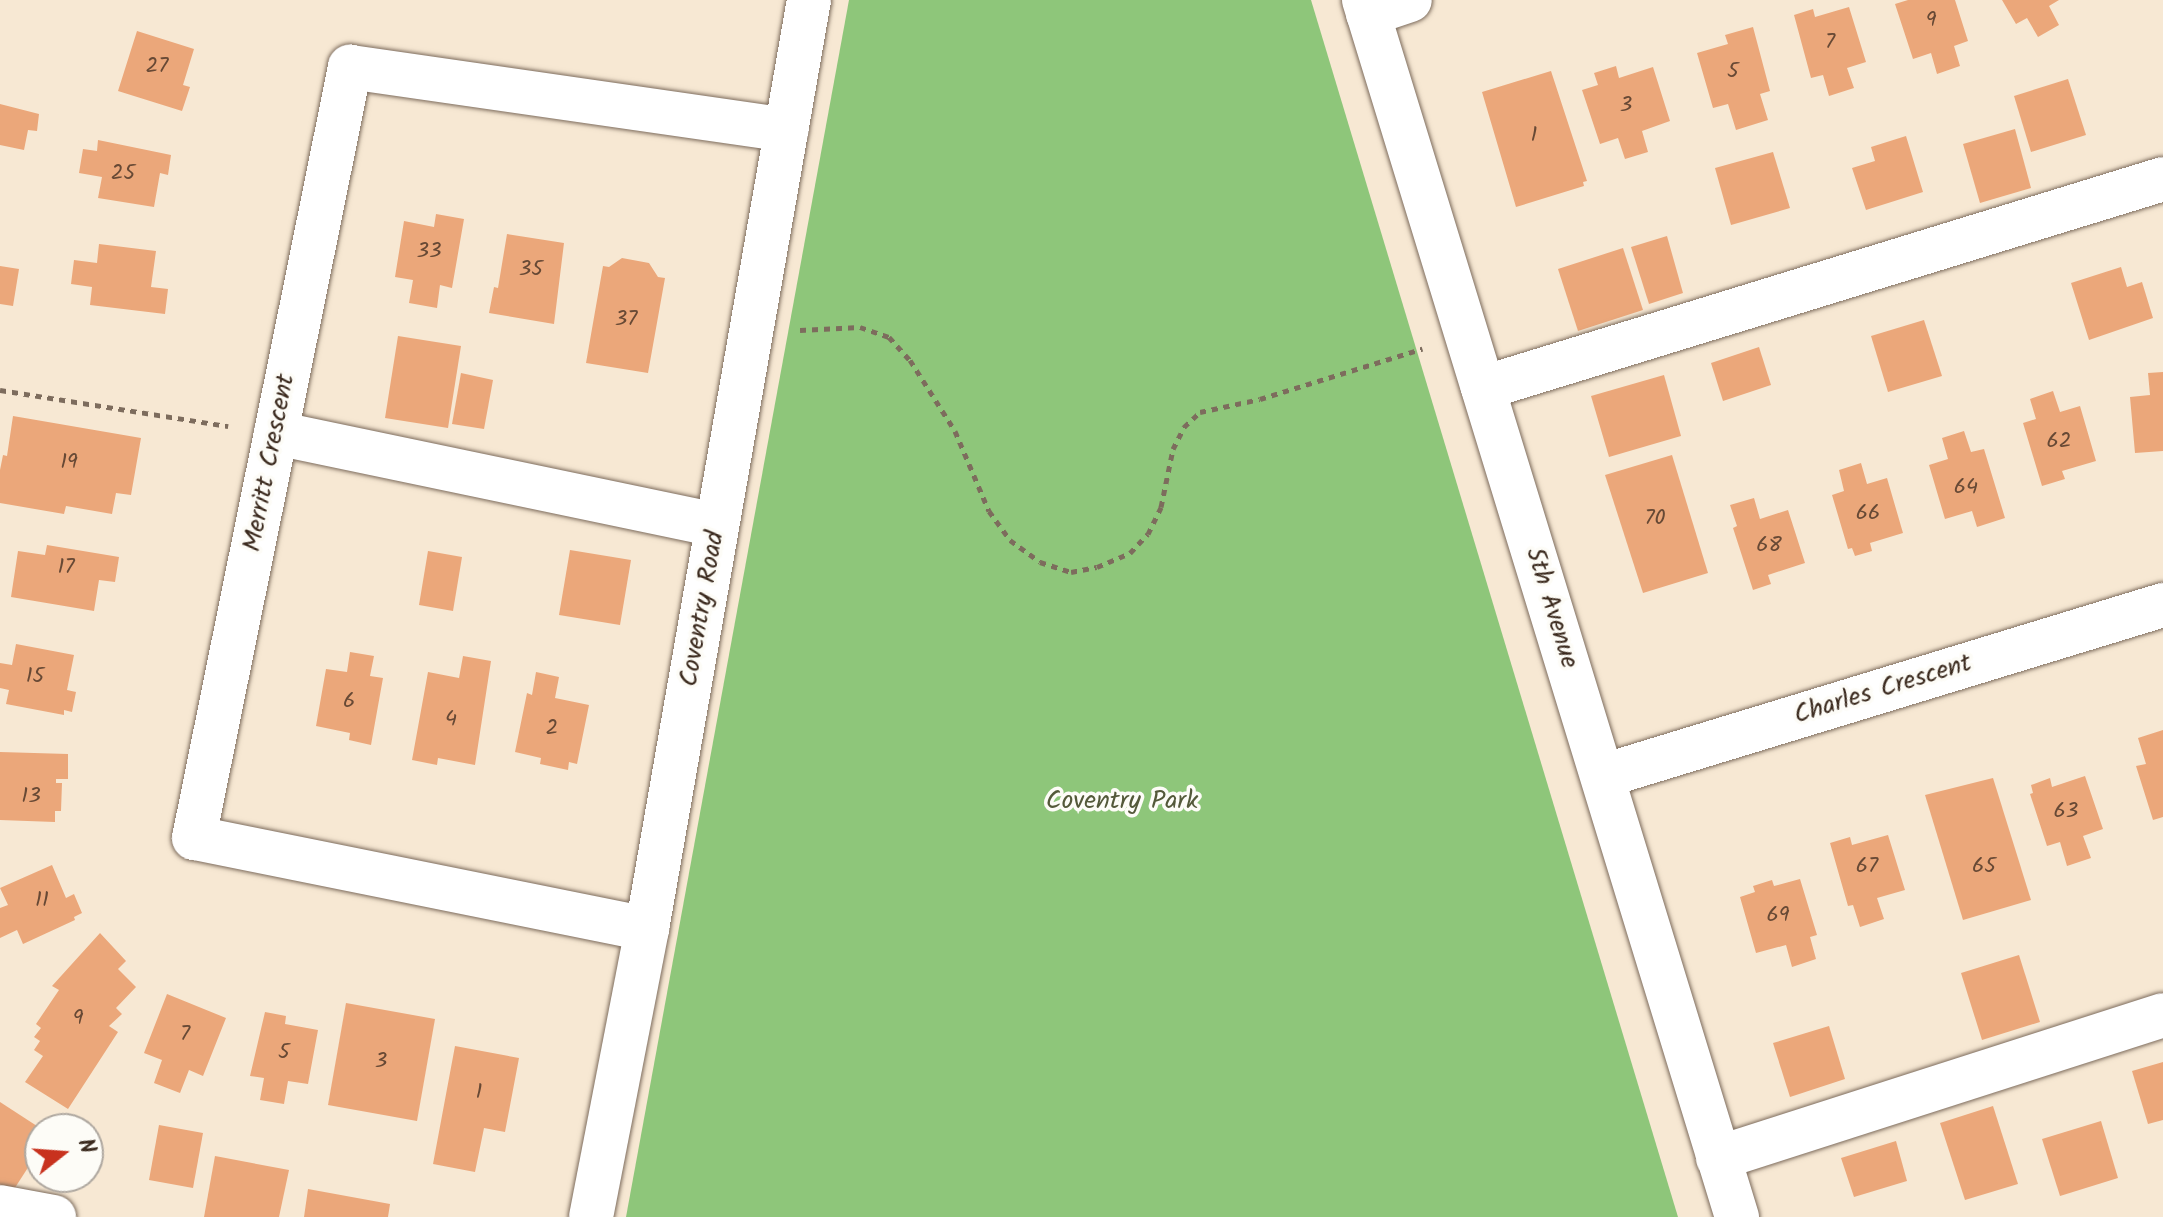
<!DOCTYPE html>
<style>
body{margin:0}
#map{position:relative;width:2163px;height:1217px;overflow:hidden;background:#f7e8d3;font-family:Kalam,sans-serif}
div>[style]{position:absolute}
.green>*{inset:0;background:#8ec67a}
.building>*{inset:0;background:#eba77a}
.path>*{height:5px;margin-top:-2.5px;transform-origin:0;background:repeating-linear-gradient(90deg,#7d6c5d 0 6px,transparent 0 12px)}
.roads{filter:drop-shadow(0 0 2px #7d6c5d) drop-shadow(0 0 2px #7d6c5d)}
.minor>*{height:44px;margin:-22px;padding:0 22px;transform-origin:22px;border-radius:22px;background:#fff}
span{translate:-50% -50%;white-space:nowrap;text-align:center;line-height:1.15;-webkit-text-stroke:7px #fdfcf7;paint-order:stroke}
.number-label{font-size:22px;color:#674935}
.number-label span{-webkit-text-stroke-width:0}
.street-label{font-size:26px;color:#3b2a1e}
.park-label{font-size:26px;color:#54593a}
.north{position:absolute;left:24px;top:1113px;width:80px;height:80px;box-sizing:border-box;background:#fdfcf7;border:2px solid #afa8a0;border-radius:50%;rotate:73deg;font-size:22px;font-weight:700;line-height:32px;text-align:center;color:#3b2a1e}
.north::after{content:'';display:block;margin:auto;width:28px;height:36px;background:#c8321e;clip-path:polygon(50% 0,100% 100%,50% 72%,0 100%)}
</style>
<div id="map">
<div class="green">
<div style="clip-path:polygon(849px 0,1311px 0,1678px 1217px,626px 1217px)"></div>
</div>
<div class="building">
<div style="clip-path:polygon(1908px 0,1955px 0,1968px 41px,1954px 46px,1960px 66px,1937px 74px,1931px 53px,1913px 59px,1895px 4px)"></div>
<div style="clip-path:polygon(2002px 0,2059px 0,2049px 6px,2059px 25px,2038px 37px,2027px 18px,2016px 24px)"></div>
<div style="clip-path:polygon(1849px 7px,1866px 62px,1847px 68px,1854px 88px,1829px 96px,1823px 75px,1811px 78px,1794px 15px,1813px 9px,1815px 17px)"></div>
<div style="clip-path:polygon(1753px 27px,1770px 91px,1760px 94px,1768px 120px,1736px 130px,1728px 104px,1713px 108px,1697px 53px,1728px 44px,1725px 35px)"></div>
<div style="clip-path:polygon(137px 31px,194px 49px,183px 85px,190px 87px,182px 111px,118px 91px)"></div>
<div style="clip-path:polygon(1616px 66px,1619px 78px,1653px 67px,1670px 121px,1642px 131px,1648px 152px,1625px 159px,1618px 138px,1600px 144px,1582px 90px,1598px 85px,1594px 73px)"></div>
<div style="clip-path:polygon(1551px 71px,1587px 181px,1583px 182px,1584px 186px,1516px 207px,1482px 92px)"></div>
<div style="clip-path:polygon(2068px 79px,2086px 135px,2031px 152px,2014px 96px)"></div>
<div style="clip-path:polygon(0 104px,39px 114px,37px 131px,28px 130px,24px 150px,0 145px)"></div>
<div style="clip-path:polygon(2015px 129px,2031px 188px,1980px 203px,1963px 144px)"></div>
<div style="clip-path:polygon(1906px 136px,1923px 192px,1866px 210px,1852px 168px,1875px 161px,1871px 147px)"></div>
<div style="clip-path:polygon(98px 140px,171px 155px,168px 175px,160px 173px,154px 207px,98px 198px,102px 177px,79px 173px,83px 149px,97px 151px)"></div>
<div style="clip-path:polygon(1773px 152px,1790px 208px,1731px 225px,1715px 168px)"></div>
<div style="clip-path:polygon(436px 214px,464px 219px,452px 288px,440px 285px,437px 308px,409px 303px,413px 280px,395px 277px,404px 221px,434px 227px)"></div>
<div style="clip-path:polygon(507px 234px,564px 243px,554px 324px,489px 313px,494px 287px,498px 288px)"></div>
<div style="clip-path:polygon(1667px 236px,1683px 293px,1649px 304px,1631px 247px)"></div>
<div style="clip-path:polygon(99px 244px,156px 251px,151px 287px,168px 289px,165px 314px,90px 305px,92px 287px,71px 284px,74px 260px,97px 263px)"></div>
<div style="clip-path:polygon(1623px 248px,1643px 310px,1578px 331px,1558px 269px)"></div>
<div style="clip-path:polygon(622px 258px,649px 263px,658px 277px,665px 278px,648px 373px,586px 363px,603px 266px,609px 267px)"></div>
<div style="clip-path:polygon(0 266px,19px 269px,13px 306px,0 304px)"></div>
<div style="clip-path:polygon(2121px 267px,2127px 287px,2142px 282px,2153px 318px,2089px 340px,2071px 283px)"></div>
<div style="clip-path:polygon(1924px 320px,1942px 376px,1888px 392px,1871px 336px)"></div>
<div style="clip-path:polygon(398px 336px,461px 346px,448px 428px,385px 418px)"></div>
<div style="clip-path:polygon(1759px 347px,1771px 385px,1723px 401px,1711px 363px)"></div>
<div style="clip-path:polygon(2163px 372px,2163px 451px,2135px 453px,2130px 397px,2150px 395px,2148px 373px)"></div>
<div style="clip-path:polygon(461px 373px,493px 380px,484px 429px,452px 424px)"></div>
<div style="clip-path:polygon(1664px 375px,1681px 436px,1609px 457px,1591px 396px)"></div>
<div style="clip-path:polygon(2053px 391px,2060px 412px,2080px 406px,2096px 461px,2062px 471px,2065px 479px,2042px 486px,2023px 423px,2036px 419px,2030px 399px)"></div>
<div style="clip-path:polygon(13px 416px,141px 438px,131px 495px,116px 493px,112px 514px,66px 506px,64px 514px,0 503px,0 470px,3px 455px,7px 456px)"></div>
<div style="clip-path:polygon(1964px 431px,1971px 452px,1984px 449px,2005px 518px,1977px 527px,1972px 511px,1945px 519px,1929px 465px,1948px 459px,1942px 438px)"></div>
<div style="clip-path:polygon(1672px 455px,1708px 573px,1643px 593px,1605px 475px)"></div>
<div style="clip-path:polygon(1861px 463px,1867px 484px,1887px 478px,1903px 533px,1870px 543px,1872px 551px,1855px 556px,1852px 548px,1848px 549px,1832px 495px,1844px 491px,1839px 470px)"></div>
<div style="clip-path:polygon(1754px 498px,1760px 519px,1788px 510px,1805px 563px,1768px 575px,1771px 584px,1753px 590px,1733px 528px,1737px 526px,1730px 505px)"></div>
<div style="clip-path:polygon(47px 545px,119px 557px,115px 582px,99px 580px,94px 611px,11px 597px,18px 551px,45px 555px)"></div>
<div style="clip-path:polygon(570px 550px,631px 560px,620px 625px,559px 615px)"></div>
<div style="clip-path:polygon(428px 551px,462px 557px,453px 611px,419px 605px)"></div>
<div style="clip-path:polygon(16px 644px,74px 655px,67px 690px,76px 692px,72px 712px,64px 710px,64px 715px,6px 704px,9px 690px,0 688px,0 663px,12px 665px)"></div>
<div style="clip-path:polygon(350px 652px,374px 656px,370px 676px,383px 678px,371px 745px,349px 740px,350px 733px,316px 726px,326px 669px,347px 672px)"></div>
<div style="clip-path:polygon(463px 656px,491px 661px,475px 765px,438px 758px,437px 765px,412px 760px,428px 672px,459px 678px)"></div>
<div style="clip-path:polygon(536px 672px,559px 677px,555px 698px,589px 705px,577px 764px,569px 762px,568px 770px,540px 764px,541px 758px,515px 752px,527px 693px,532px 695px)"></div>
<div style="clip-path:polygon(2163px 730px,2163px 817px,2153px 820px,2136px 766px,2146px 764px,2138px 738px)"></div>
<div style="clip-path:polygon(0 752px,68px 754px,68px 779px,56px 779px,56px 783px,62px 783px,61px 811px,55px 811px,55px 822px,0 820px)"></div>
<div style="clip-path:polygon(2085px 776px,2103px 829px,2083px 836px,2091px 858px,2067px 866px,2060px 842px,2047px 846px,2030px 794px,2033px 793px,2031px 785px,2050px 778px,2052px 787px)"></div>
<div style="clip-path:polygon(1993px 778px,2031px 900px,1963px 920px,1925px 795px)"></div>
<div style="clip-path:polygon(1888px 835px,1905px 890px,1877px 898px,1884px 919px,1860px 927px,1853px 905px,1848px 906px,1830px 843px,1850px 837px,1852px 845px)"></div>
<div style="clip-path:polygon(52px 865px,66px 898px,74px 894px,82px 913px,74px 917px,75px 920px,23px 944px,17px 930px,0 938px,0 908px,8px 905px,0 888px)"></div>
<div style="clip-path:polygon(1800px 879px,1817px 935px,1810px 937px,1816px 959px,1792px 967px,1786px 945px,1756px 953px,1740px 897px,1755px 892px,1753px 886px,1772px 880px,1774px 886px)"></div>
<div style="clip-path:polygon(100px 933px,126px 961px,118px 969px,136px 987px,116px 1008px,122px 1014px,109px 1026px,118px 1032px,68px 1109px,25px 1082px,43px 1056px,34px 1050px,40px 1041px,34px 1037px,41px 1028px,36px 1024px,59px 990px,52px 986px)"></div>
<div style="clip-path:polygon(2019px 955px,2040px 1022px,1982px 1040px,1961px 973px)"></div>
<div style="clip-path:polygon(167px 994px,226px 1018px,203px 1076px,189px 1070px,180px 1093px,154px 1083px,162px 1060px,144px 1053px)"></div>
<div style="clip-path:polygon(346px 1003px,435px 1019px,417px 1121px,328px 1105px)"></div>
<div style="clip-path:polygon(265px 1012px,286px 1016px,285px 1024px,318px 1030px,308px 1084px,288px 1081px,284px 1104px,260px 1100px,264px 1078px,250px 1076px)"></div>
<div style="clip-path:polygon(1829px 1026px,1845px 1079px,1790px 1097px,1773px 1043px)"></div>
<div style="clip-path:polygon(455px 1046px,519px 1058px,505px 1132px,484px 1128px,475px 1172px,433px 1164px)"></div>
<div style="clip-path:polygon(2163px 1062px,2163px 1120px,2148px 1124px,2132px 1071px)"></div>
<div style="clip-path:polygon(0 1102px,40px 1128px,40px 1149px,9px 1197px,0 1191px)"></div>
<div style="clip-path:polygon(1993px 1106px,2018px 1184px,1965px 1200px,1940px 1123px)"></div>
<div style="clip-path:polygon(2101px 1121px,2118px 1178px,2060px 1196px,2042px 1139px)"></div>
<div style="clip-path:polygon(159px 1125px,203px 1133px,193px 1188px,149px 1180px)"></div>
<div style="clip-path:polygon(1896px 1141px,1907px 1181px,1854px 1197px,1841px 1158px)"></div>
<div style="clip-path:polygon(215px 1156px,289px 1170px,279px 1217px,204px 1217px)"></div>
<div style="clip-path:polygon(308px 1189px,390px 1204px,388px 1217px,304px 1217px)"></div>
</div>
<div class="path">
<div style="left:800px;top:330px;width:60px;rotate:-2.9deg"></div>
<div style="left:860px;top:327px;width:31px;rotate:19deg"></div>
<div style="left:889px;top:337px;width:31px;rotate:48deg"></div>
<div style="left:910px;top:360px;width:84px;rotate:57.6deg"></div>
<div style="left:955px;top:431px;width:87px;rotate:67deg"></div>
<div style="left:989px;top:511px;width:36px;rotate:54deg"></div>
<div style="left:1010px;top:540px;width:37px;rotate:36deg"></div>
<div style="left:1040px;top:562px;width:33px;rotate:18deg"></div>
<div style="left:1071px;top:572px;width:26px;rotate:-11deg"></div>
<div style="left:1097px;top:567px;width:36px;rotate:-23deg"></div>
<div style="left:1130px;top:553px;width:26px;rotate:-47deg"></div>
<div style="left:1148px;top:534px;width:30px;rotate:-64deg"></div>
<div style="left:1161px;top:507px;width:59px;rotate:-78.3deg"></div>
<div style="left:1173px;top:449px;width:25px;rotate:-63deg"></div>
<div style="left:1184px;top:427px;width:22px;rotate:-43deg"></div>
<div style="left:1200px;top:412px;width:61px;rotate:-12.2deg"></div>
<div style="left:1260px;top:399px;width:170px;rotate:-17.2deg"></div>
<div style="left:0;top:390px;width:231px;rotate:9deg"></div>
</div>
<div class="roads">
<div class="minor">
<div style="left:1364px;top:0;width:1273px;rotate:72.96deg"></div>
<div style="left:1368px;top:14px;width:44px;rotate:-18.4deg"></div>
<div style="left:1483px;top:388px;width:711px;rotate:-17.08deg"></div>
<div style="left:276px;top:433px;width:450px;rotate:11.8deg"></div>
<div style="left:1603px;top:776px;width:586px;rotate:-16.98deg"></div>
<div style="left:647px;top:929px;width:462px;rotate:-168.6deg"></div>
<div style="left:194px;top:838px;width:787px;rotate:-78.56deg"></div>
<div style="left:350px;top:67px;width:441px;rotate:8.2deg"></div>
<div style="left:1718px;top:1158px;width:467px;rotate:-17.8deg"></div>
<div style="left:0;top:1207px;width:55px;rotate:10.5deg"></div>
<div style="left:591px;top:1217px;width:293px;rotate:-79deg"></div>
<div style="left:647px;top:929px;width:943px;rotate:-80.11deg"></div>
</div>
</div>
<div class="number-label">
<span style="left:1931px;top:21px">9</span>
<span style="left:1830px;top:43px">7</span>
<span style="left:157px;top:67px">27</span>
<span style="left:1733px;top:72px">5</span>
<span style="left:1626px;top:106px">3</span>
<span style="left:1534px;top:136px">1</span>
<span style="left:123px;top:174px">25</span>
<span style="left:429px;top:252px">33</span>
<span style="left:531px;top:270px">35</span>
<span style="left:626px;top:320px">37</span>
<span style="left:2059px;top:442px">62</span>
<span style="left:69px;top:463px">19</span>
<span style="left:1966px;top:488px">64</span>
<span style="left:1868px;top:514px">66</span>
<span style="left:1655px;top:519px">70</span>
<span style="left:1769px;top:546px">68</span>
<span style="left:66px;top:568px">17</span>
<span style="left:35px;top:677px">15</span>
<span style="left:349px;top:702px">6</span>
<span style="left:451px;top:720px">4</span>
<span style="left:552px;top:729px">2</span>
<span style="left:31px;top:797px">13</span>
<span style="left:2066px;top:812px">63</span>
<span style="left:1867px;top:867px">67</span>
<span style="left:1984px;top:867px">65</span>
<span style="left:42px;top:901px">11</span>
<span style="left:1778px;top:916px">69</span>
<span style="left:78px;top:1019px">9</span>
<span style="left:185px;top:1035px">7</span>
<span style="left:284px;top:1053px">5</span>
<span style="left:381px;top:1062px">3</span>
<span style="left:479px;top:1093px">1</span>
</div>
<div class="street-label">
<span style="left:270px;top:463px;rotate:-79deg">Merritt Crescent</span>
<span style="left:1551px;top:608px;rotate:73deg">5th Avenue</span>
<span style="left:703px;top:609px;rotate:-80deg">Coventry Road</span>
<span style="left:1883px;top:690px;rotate:-17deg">Charles Crescent</span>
</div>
<div class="park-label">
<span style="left:1122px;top:802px">Coventry Park</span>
</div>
<div class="north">N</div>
</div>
